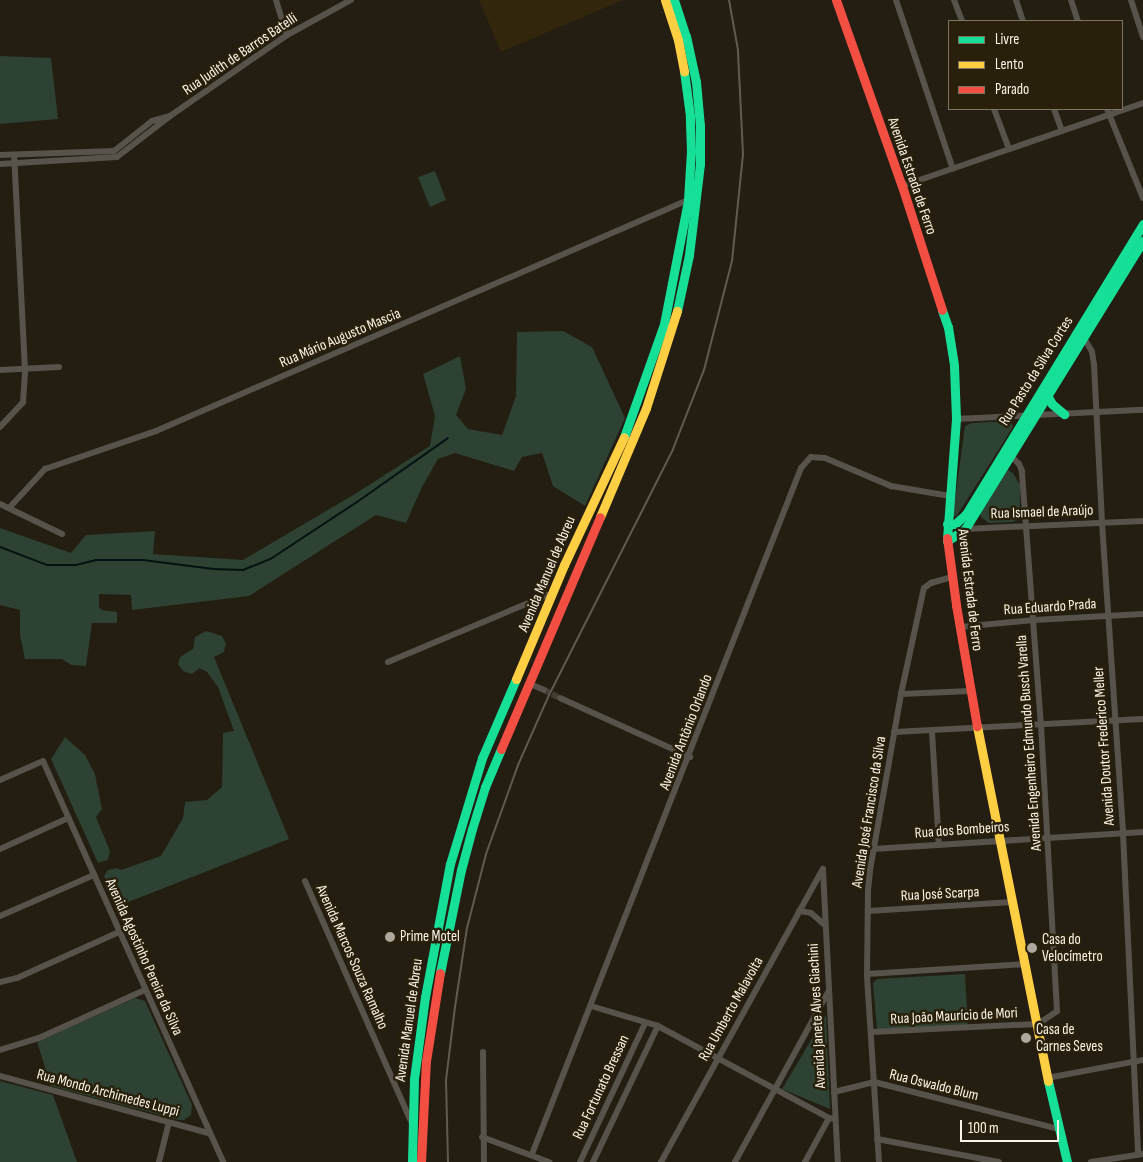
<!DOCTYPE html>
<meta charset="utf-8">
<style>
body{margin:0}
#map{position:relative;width:1143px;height:1162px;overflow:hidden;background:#231d12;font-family:"Sofia Sans Condensed",sans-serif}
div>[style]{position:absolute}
.built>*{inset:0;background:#32270d}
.green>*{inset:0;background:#2d4232}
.stream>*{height:2px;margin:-1px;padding:0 1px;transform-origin:1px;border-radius:1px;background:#031313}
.street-tunnel>*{height:6px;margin-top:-3px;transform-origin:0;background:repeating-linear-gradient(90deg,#433d32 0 6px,transparent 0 9px)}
.street>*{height:6px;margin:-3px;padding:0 3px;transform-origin:3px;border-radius:3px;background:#57534a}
.fast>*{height:9px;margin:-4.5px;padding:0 4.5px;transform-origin:4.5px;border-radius:4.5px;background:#16e098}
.slow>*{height:9px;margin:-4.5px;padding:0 4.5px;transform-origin:4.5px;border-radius:4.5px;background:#ffcf43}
.jam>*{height:9px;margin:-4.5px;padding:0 4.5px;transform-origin:4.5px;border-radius:4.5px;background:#f24e42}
.rail>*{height:2px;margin:-1px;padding:0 1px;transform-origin:1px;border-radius:1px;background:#5f5b53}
.dots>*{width:14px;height:14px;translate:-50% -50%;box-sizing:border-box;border:2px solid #29200c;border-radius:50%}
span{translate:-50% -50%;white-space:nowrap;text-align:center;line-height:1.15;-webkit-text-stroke:5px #29200c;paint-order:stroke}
.street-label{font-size:15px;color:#f9f4e7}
.poi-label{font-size:15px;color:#f9f4e7}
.left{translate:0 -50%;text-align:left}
.legend{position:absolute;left:948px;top:20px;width:175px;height:90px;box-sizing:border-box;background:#29200c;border:1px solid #7c7564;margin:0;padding:6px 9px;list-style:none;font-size:15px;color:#f9f4e7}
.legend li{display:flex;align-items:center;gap:10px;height:25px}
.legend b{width:25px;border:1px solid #7c7564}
.scale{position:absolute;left:960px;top:1120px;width:99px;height:22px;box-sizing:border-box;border:2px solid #f9f4e7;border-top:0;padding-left:6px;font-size:15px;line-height:18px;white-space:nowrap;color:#f9f4e7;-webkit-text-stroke:4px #29200c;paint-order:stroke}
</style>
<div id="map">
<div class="built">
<div style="clip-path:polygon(479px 0,623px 0,501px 52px)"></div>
</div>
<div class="green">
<div style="clip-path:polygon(0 56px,51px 58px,58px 119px,0 124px)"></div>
<div style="clip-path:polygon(435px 171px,446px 200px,430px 207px,418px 177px)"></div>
<div style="clip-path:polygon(563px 331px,592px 347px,625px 418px,585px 506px,553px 486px,542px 453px,522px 457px,514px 471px,455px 453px,438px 459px,422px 487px,406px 523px,376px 515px,249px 596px,132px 610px,131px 595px,99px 594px,99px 607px,102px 610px,117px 612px,117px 623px,92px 623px,86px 666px,71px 665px,62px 659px,25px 659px,20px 635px,20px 610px,0 605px,0 528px,71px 553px,86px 535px,155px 531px,153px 554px,243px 560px,355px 494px,430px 446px,435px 416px,423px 374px,460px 356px,466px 389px,456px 415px,468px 429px,502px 435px,516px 396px,517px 332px)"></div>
<div style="clip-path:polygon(1011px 421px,1013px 427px,956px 517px,953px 515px,965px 426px,972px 423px)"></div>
<div style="clip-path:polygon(1008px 470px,1013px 473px,1020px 485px,1020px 518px,1013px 522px,989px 523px,981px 517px,980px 512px,1004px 472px)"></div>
<div style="clip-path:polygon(206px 631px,222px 636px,226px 644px,224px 652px,214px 657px,289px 839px,118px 906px,104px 876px,108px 870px,117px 868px,121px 870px,161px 856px,183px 818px,185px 802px,207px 800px,222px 787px,223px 733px,234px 731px,218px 687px,207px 672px,200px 668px,192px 674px,183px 671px,178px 664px,180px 657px,193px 649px,195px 637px)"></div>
<div style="clip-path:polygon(65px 737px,85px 755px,95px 774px,102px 809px,96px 817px,110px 851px,108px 860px,98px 863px,51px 759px)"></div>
<div style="clip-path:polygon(965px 974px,968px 1027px,877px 1030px,873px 983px,877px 979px)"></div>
<div style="clip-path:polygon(135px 998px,145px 1001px,192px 1105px,191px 1115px,184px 1120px,179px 1120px,51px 1086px,37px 1042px)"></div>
<div style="clip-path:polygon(826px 1015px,830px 1109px,782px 1089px)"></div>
<div style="clip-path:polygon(0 1081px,53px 1095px,77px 1162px,0 1162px)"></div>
</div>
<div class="stream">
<div style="left:0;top:547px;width:50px;rotate:21deg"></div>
<div style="left:47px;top:565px;width:29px"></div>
<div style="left:76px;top:565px;width:21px;rotate:-14deg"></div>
<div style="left:96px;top:560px;width:47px"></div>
<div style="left:143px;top:560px;width:71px;rotate:7.3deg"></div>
<div style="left:213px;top:569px;width:30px;rotate:2deg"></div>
<div style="left:243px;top:570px;width:31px;rotate:-22deg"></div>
<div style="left:272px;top:558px;width:102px;rotate:-33.4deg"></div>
<div style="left:357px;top:502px;width:111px;rotate:-35.1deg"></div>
</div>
<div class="street-tunnel">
<div style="left:544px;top:690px;width:18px;rotate:27deg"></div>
</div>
<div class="street">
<div style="left:276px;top:0;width:37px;rotate:73deg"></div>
<div style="left:896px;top:0;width:178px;rotate:71.4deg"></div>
<div style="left:954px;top:0;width:22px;rotate:69deg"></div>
<div style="left:1016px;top:0;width:22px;rotate:72deg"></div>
<div style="left:1071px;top:0;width:22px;rotate:72deg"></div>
<div style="left:1131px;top:0;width:39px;rotate:72deg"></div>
<div style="left:994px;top:109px;width:43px;rotate:69.4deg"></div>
<div style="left:1054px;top:109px;width:23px;rotate:70deg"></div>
<div style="left:1107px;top:109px;width:96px;rotate:68deg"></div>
<div style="left:0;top:155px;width:114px;rotate:-2deg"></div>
<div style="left:114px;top:151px;width:48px;rotate:-38.3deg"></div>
<div style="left:152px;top:121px;width:18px;rotate:-16deg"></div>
<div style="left:0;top:164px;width:117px;rotate:-3.4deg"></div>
<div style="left:117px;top:157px;width:67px;rotate:-37.7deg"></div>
<div style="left:170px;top:116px;width:142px;rotate:-34.7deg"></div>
<div style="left:287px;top:35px;width:73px;rotate:-28.7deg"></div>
<div style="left:902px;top:186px;width:255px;rotate:-19deg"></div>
<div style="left:1084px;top:338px;width:16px;rotate:60deg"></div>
<div style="left:1092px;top:352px;width:12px;rotate:81deg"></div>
<div style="left:1094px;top:364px;width:159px;rotate:87.1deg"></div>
<div style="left:1102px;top:523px;width:311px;rotate:86.1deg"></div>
<div style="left:1123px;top:833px;width:322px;rotate:87.3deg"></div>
<div style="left:0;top:370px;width:59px;rotate:-2.9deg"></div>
<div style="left:956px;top:419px;width:187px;rotate:-2.8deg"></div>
<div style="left:0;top:427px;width:34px;rotate:-47deg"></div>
<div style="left:23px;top:402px;width:32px;rotate:-86deg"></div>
<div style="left:25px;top:370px;width:215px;rotate:-92.9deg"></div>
<div style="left:0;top:504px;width:69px;rotate:25.8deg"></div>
<div style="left:10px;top:507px;width:52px;rotate:-47.4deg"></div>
<div style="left:45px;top:469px;width:117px;rotate:-18.9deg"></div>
<div style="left:156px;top:431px;width:580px;rotate:-23.47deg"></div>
<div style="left:965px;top:529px;width:178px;rotate:-2.6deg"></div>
<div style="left:960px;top:627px;width:74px;rotate:-5.4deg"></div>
<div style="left:1034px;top:620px;width:109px;rotate:-3.2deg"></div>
<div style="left:388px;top:662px;width:178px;rotate:-22.8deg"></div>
<div style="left:530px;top:684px;width:15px;rotate:23deg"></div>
<div style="left:901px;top:694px;width:69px;rotate:-2.5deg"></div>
<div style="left:560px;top:698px;width:143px;rotate:24.4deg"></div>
<div style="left:894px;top:732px;width:249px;rotate:-3deg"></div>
<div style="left:932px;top:732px;width:113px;rotate:86.5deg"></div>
<div style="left:0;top:780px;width:47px;rotate:-23.8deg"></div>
<div style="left:43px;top:761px;width:440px;rotate:65.8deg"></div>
<div style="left:0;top:849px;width:75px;rotate:-24.5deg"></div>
<div style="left:873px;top:849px;width:271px;rotate:-3.6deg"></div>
<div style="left:823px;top:870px;width:292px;rotate:87.1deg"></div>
<div style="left:305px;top:881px;width:262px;rotate:66.2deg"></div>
<div style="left:799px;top:911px;width:12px;rotate:9deg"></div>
<div style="left:811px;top:913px;width:18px;rotate:41deg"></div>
<div style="left:868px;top:911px;width:145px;rotate:-3.6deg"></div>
<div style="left:0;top:916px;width:103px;rotate:-23.6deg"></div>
<div style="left:867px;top:974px;width:157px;rotate:-3.6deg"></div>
<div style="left:0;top:982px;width:17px;rotate:-13deg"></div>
<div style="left:17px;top:978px;width:112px;rotate:-24.3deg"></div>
<div style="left:591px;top:1006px;width:70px;rotate:16.6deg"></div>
<div style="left:658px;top:1026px;width:194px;rotate:28.3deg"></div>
<div style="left:829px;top:1118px;width:6px;rotate:9deg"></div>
<div style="left:872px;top:1032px;width:166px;rotate:-2.8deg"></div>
<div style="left:1038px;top:1024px;width:23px;rotate:-34deg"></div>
<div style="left:1057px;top:1011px;width:285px;rotate:-93.2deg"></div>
<div style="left:1041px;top:726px;width:256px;rotate:-94.3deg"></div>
<div style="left:1022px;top:471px;width:8px;rotate:-113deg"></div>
<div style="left:1019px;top:464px;width:11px;rotate:-135deg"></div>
<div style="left:0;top:1050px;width:41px;rotate:-17.1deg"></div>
<div style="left:39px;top:1038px;width:116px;rotate:-24.4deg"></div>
<div style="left:483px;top:1052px;width:110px;rotate:89.5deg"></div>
<div style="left:0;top:1076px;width:217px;rotate:15.3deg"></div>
<div style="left:1047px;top:1078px;width:98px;rotate:-10.6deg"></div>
<div style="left:834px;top:1092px;width:41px;rotate:-14deg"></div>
<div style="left:874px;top:1082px;width:190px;rotate:14.3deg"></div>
<div style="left:482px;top:1137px;width:72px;rotate:20.5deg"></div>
<div style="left:877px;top:1139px;width:124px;rotate:10.7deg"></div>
<div style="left:532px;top:1154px;width:737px;rotate:-68.59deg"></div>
<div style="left:801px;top:468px;width:15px;rotate:-48deg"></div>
<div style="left:811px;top:457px;width:14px;rotate:4deg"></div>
<div style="left:825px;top:458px;width:72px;rotate:23deg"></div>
<div style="left:891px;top:486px;width:60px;rotate:9.6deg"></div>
<div style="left:159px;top:1162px;width:41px;rotate:-76deg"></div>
<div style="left:580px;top:1162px;width:153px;rotate:-64.9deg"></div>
<div style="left:593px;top:1162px;width:151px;rotate:-64.5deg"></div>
<div style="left:661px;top:1162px;width:335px;rotate:-61.1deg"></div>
<div style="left:735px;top:1162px;width:194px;rotate:-61.3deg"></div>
<div style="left:805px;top:1162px;width:50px;rotate:-61.4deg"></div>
<div style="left:879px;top:1162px;width:188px;rotate:-93.7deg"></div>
<div style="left:867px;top:974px;width:84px;rotate:-89.3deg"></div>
<div style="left:868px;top:890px;width:20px;rotate:-84deg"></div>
<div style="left:870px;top:870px;width:179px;rotate:-80deg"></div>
<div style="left:901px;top:694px;width:108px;rotate:-77.8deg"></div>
<div style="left:924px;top:588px;width:9px;rotate:-36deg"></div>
<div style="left:931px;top:583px;width:22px;rotate:-16deg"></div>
<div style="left:1091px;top:1162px;width:53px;rotate:-8.7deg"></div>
</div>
<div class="fast">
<div style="left:674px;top:0;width:38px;rotate:72deg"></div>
<div style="left:686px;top:36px;width:47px;rotate:77.7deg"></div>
<div style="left:696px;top:82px;width:44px;rotate:84.8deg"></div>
<div style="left:700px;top:126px;width:38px;rotate:90deg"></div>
<div style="left:700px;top:164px;width:92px;rotate:96.9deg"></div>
<div style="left:689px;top:255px;width:57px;rotate:102.1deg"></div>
<div style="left:942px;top:310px;width:18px;rotate:71deg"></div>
<div style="left:948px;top:327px;width:39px;rotate:81deg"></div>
<div style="left:954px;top:366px;width:53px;rotate:87.8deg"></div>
<div style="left:956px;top:419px;width:119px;rotate:94.3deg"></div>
<div style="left:1047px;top:395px;width:10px;rotate:61deg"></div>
<div style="left:1052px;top:404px;width:16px;rotate:40deg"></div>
<div style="left:624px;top:437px;width:120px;rotate:-70.5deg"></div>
<div style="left:664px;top:324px;width:126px;rotate:-79deg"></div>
<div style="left:688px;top:200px;width:49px;rotate:-86.5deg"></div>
<div style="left:691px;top:151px;width:35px;rotate:-92deg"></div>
<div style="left:690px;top:116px;width:45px;rotate:-97.6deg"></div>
<div style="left:947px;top:524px;width:8px"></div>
<div style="left:955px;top:524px;width:15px;rotate:-42deg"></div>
<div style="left:966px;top:514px;width:340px;rotate:-58.6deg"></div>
<div style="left:947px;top:541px;width:22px;rotate:-34deg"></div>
<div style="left:965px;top:529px;width:339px;rotate:-58.3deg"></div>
<div style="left:440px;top:973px;width:105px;rotate:-78.5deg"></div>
<div style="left:461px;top:870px;width:42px;rotate:-75deg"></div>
<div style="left:472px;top:829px;width:44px;rotate:-72.8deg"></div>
<div style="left:485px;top:787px;width:41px;rotate:-67.2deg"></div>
<div style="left:1048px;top:1081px;width:83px;rotate:76.8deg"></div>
<div style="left:412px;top:1162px;width:83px;rotate:-88.6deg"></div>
<div style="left:414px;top:1079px;width:83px;rotate:-82.4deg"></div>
<div style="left:425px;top:997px;width:135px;rotate:-79.4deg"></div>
<div style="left:450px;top:864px;width:111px;rotate:-73.2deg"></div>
<div style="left:482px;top:758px;width:86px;rotate:-66.7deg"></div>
</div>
<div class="slow">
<div style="left:665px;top:0;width:42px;rotate:72deg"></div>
<div style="left:678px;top:40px;width:32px;rotate:79deg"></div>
<div style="left:600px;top:517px;width:118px;rotate:-67.1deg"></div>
<div style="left:646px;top:408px;width:102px;rotate:-72.3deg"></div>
<div style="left:516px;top:679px;width:124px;rotate:-67.2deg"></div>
<div style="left:564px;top:565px;width:141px;rotate:-64.9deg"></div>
<div style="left:977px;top:726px;width:362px;rotate:78.7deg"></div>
</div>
<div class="jam">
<div style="left:836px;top:0;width:197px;rotate:70.5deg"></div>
<div style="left:902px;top:186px;width:130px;rotate:72.1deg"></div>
<div style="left:947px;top:538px;width:68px;rotate:82.3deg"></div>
<div style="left:956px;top:605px;width:123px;rotate:80.2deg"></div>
<div style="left:501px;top:749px;width:252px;rotate:-66.9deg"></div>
<div style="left:421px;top:1162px;width:101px;rotate:-87.2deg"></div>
<div style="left:426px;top:1061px;width:89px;rotate:-81deg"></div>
</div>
<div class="rail">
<div style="left:448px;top:1162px;width:82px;rotate:-91.4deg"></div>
<div style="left:446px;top:1080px;width:74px;rotate:-83deg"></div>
<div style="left:455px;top:1007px;width:80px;rotate:-81.4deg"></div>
<div style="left:467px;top:928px;width:76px;rotate:-75.6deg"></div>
<div style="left:486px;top:854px;width:95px;rotate:-70.2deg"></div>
<div style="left:518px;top:765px;width:77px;rotate:-66.1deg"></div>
<div style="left:549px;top:695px;width:275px;rotate:-63.2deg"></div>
<div style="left:673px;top:449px;width:85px;rotate:-68.6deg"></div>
<div style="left:704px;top:370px;width:113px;rotate:-75.6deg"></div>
<div style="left:732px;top:261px;width:108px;rotate:-84.1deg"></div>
<div style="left:743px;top:154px;width:104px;rotate:-92.8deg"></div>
<div style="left:738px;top:50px;width:51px;rotate:-100.2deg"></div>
</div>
<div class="dots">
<div style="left:390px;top:937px;background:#aea99c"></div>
<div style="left:1032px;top:948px;background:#aea99c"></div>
<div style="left:1026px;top:1038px;background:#aea99c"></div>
</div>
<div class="street-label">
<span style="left:240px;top:54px;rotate:-34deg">Rua Judith de Barros Batelli</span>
<span style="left:912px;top:176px;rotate:71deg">Avenida Estrada de Ferro</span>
<span style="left:340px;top:338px;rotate:-23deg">Rua Mário Augusto Mascia</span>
<span style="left:1036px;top:371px;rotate:-58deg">Rua Pasto da Silva Cortes</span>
<span style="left:1042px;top:512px;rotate:-2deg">Rua Ismael de Araújo</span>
<span style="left:547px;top:574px;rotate:-67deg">Avenida Manuel de Abreu</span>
<span style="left:970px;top:590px;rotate:83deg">Avenida Estrada de Ferro</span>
<span style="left:1050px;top:607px;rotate:-4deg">Rua Eduardo Prada</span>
<span style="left:686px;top:732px;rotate:-69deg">Avenida Antônio Orlando</span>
<span style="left:1029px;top:743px;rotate:-94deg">Avenida Engenheiro Edmundo Busch Varella</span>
<span style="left:1104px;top:746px;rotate:-94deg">Avenida Doutor Frederico Meller</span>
<span style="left:869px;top:812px;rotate:-81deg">Avenida José Francisco da Silva</span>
<span style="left:962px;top:830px;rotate:-4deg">Rua dos Bombeiros</span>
<span style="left:940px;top:894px;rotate:-3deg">Rua José Scarpa</span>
<span style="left:144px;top:957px;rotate:66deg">Avenida Agostinho Pereira da Silva</span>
<span style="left:352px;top:957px;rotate:66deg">Avenida Marcos Souza Ramalho</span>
<span style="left:731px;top:1009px;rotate:-61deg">Rua Umberto Malavolta</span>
<span style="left:817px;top:1016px;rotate:-93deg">Avenida Janete Alves Giachini</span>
<span style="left:954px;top:1016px;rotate:-3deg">Rua João Maurício de Mori</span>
<span style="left:409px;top:1020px;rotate:-82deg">Avenida Manuel de Abreu</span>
<span style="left:934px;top:1085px;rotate:14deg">Rua Oswaldo Blum</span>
<span style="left:601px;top:1087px;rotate:-65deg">Rua Fortunato Bressan</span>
<span style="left:108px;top:1093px;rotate:15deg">Rua Mondo Archimedes Luppi</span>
</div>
<div class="poi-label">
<span class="left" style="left:400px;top:937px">Prime Motel</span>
<span class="left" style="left:1042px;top:948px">Casa do<br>Velocímetro</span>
<span class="left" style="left:1036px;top:1038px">Casa de<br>Carnes Seves</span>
</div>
<ul class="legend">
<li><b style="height:6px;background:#16e098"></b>Livre</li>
<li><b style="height:6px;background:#ffcf43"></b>Lento</li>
<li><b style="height:6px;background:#f24e42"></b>Parado</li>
</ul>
<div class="scale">100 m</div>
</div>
